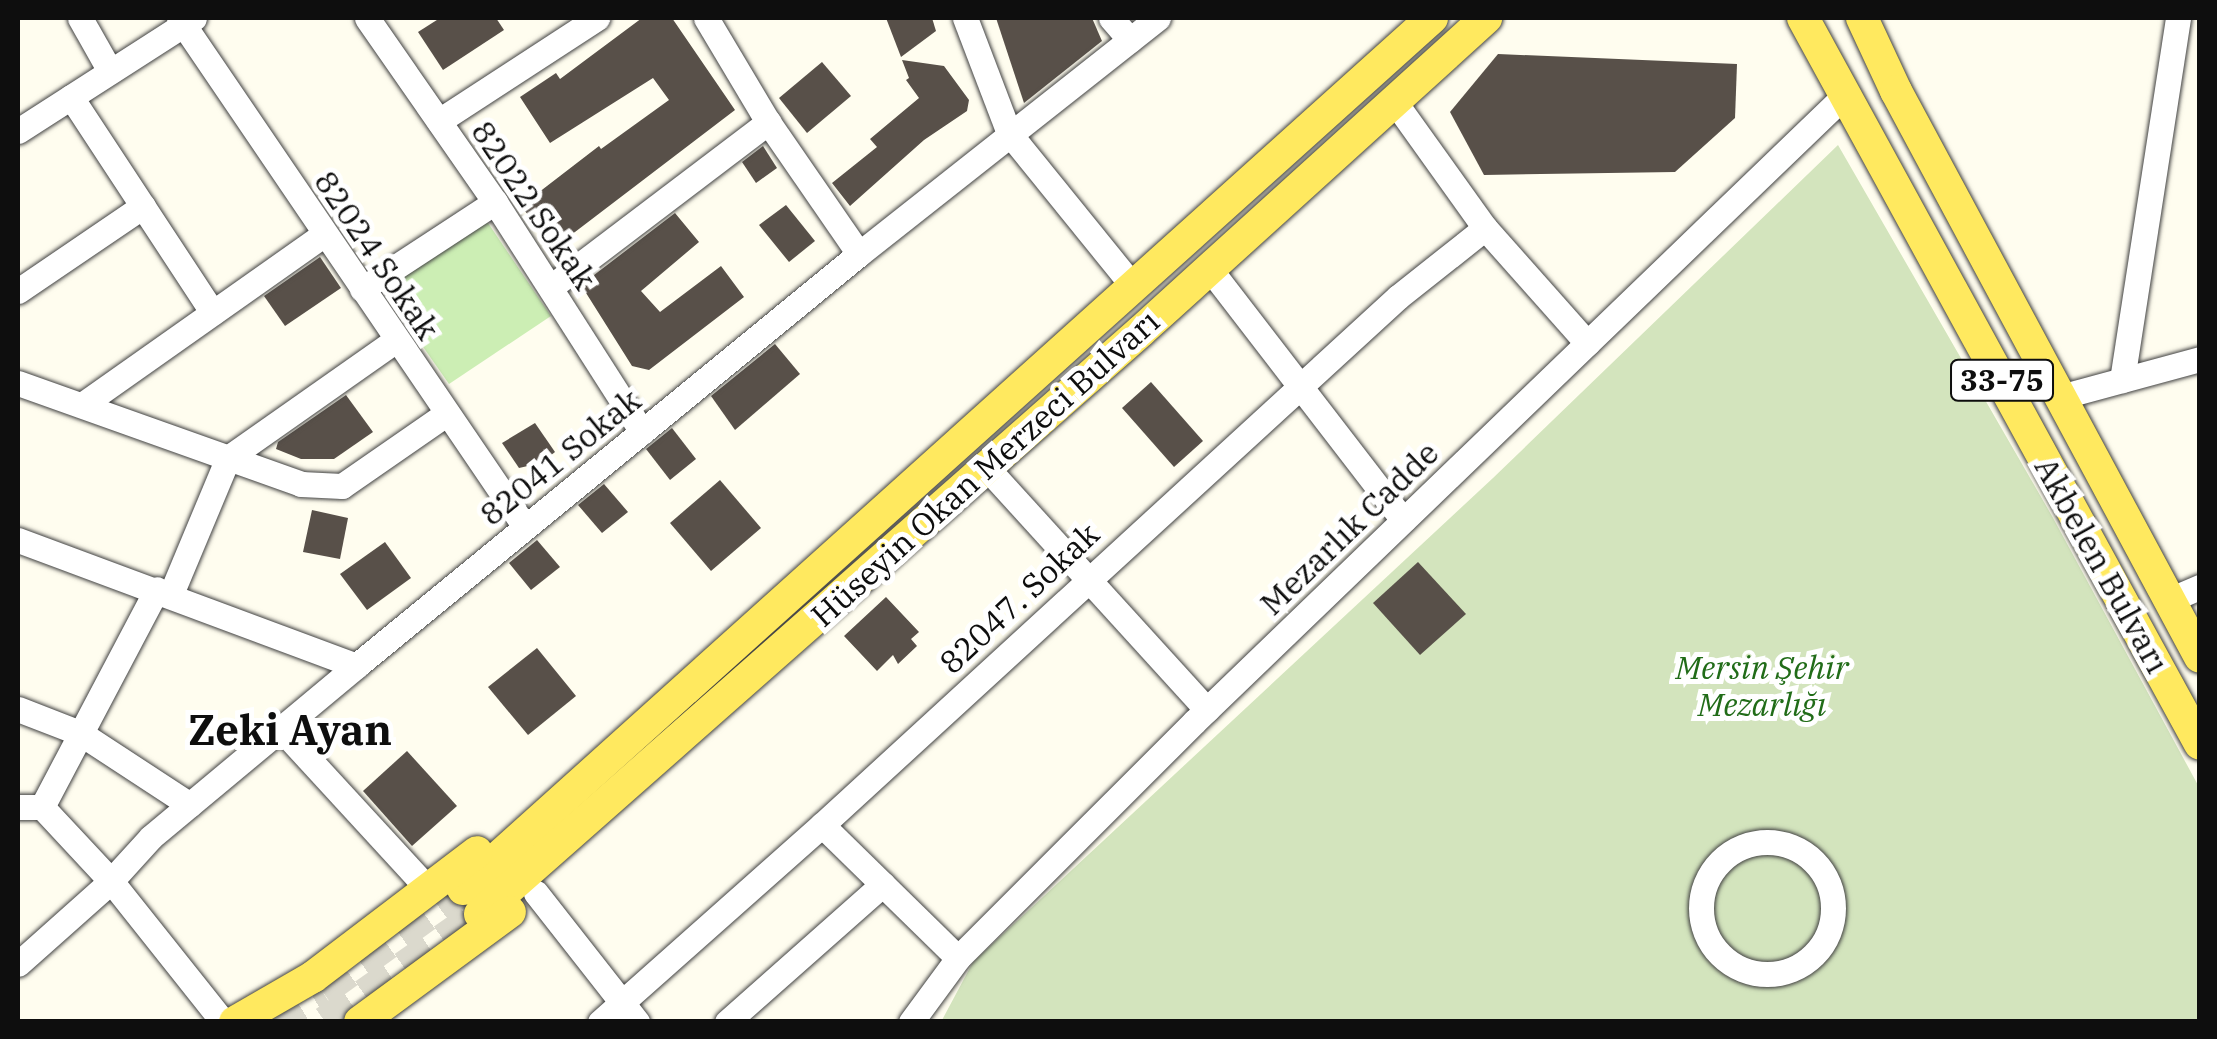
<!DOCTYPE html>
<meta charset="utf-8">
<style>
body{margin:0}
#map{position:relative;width:2217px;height:1039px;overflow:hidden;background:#fffdef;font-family:"IBM Plex Serif",serif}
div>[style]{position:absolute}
.green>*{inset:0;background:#cceeb4}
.cemetery>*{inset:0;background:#d3e4bd}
.building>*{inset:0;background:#585049}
.major-tunnel>*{height:32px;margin-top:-16px;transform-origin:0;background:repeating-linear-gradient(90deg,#dbd9cd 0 32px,transparent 0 48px)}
.roads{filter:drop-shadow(0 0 2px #414141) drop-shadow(0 0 2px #414141)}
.minor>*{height:25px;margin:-12.5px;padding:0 12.5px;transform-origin:12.5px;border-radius:12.5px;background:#fff}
.minor>.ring{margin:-12.5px;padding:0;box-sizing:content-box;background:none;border:25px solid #fff;border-radius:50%}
.major>*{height:32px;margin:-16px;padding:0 16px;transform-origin:16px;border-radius:16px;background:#ffe95f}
span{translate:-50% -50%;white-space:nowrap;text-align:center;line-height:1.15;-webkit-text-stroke:10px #fff;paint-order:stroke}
.shield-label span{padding:2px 8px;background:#fff;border:2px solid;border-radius:8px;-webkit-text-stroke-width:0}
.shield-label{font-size:30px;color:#0e0e0e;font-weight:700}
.street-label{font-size:32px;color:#0e0e0e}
.park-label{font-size:32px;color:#216c18;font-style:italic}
.district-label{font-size:42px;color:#0e0e0e;font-weight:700}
.frame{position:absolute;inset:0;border:20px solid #0e0e0e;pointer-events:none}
</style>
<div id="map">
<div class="green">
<div style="clip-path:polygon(486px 220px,551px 316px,449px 384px,384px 291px)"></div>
</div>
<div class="cemetery">
<div style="clip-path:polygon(1838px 145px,2052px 516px,2199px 787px,2199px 1021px,941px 1022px,973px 962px,1493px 478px)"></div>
</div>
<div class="building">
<div style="clip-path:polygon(440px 18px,496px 18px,504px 30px,443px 70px,418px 32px)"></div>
<div style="clip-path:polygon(642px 18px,672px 18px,735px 110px,554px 248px,521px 206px,599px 146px,601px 149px,669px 100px,653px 78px,550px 143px,520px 97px,556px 73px,560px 79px)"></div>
<div style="clip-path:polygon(886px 18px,932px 18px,936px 31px,901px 57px)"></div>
<div style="clip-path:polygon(996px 18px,1092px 18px,1102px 41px,1024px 103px)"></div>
<div style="clip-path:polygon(1498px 54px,1737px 64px,1735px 118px,1675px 172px,1484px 175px,1450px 112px)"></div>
<div style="clip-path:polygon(902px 60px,944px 66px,969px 100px,967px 111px,924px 140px,850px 206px,832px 183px,877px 147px,870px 139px,919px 98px,906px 80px,909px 78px)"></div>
<div style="clip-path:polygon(822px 62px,851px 96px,807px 133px,779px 98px)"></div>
<div style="clip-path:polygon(763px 146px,777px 168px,756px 183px,742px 162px)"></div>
<div style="clip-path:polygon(786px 205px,815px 241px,789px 262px,759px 225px)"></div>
<div style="clip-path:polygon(675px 213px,699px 242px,641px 291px,660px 312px,721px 266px,744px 297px,649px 370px,632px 366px,581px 285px)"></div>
<div style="clip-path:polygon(320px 257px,341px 288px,285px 326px,264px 296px)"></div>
<div style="clip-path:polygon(775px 344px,800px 374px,735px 430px,711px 396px)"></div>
<div style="clip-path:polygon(1151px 382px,1203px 441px,1174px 467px,1122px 408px)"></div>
<div style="clip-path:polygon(346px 395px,373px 432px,334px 459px,301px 459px,276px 449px,278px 442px)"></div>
<div style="clip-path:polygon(535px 423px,555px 452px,541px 463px,519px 468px,502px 443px)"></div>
<div style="clip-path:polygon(672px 428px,696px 459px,670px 480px,646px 449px)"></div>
<div style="clip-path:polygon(720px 480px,761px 528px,711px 571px,670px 523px)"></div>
<div style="clip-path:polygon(604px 484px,628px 512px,602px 533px,578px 505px)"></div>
<div style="clip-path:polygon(312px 510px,348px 518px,340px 559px,303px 552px)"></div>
<div style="clip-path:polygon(537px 540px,560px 567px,531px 590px,509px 563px)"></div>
<div style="clip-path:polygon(385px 542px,411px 578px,367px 610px,340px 574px)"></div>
<div style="clip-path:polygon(1418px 562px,1466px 614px,1420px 655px,1373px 603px)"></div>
<div style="clip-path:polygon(886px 597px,919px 632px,911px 639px,917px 646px,898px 664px,893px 655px,877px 671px,844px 636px)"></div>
<div style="clip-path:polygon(537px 648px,576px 696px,528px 735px,488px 687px)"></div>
<div style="clip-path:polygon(407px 751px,457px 806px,412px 846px,363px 791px)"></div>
</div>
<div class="major-tunnel">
<div style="left:272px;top:1022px;width:59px;rotate:-31.8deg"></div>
<div style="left:322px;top:991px;width:174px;rotate:-35.9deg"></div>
<div style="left:325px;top:1022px;width:189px;rotate:-34.9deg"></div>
</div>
<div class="roads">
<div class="minor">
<div style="left:80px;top:18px;width:61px;rotate:60.5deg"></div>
<div style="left:179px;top:18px;width:615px;rotate:55.79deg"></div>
<div style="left:367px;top:18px;width:224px;rotate:55.2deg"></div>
<div style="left:495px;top:202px;width:273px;rotate:57.4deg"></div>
<div style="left:706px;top:18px;width:121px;rotate:59.2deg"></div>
<div style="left:768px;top:122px;width:160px;rotate:55.4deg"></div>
<div style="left:965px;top:18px;width:123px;rotate:69.1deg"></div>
<div style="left:1009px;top:133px;width:196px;rotate:51deg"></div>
<div style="left:1111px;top:18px;width:29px;rotate:49deg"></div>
<div style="left:71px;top:97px;width:258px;rotate:56.7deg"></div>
<div style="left:1394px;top:101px;width:156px;rotate:54.4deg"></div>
<div style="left:1485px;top:228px;width:154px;rotate:48.4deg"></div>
<div style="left:439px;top:121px;width:189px;rotate:-33.1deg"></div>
<div style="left:18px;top:131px;width:209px;rotate:-32.7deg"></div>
<div style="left:1209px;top:268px;width:318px;rotate:52.4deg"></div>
<div style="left:551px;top:287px;width:273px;rotate:-37.2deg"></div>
<div style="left:362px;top:289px;width:159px;rotate:-33.2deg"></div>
<div style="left:18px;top:291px;width:151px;rotate:-34.2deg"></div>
<div style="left:2122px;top:380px;width:366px;rotate:-81.2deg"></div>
<div style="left:18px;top:383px;width:300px;rotate:19.6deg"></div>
<div style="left:301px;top:484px;width:41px;rotate:2.8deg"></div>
<div style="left:342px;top:486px;width:126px;rotate:-34.7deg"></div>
<div style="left:2060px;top:397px;width:145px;rotate:-15.2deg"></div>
<div style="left:82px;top:405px;width:295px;rotate:-35.2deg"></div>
<div style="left:986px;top:467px;width:328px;rotate:47.7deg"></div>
<div style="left:18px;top:540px;width:361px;rotate:20.4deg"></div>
<div style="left:171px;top:594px;width:147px;rotate:-67.3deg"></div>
<div style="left:228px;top:458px;width:205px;rotate:-35.1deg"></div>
<div style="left:2169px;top:600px;width:34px;rotate:-23deg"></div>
<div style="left:18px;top:709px;width:66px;rotate:21.2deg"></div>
<div style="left:80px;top:733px;width:131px;rotate:33.2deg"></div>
<div style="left:282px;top:730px;width:216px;rotate:47.4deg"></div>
<div style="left:18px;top:807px;width:24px"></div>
<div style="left:42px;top:807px;width:246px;rotate:-62.2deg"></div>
<div style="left:42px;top:807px;width:101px;rotate:47deg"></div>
<div style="left:111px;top:881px;width:180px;rotate:51.5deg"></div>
<div style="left:822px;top:825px;width:190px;rotate:44.4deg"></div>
<div class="ring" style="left:1701px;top:842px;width:107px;height:107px"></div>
<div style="left:536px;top:893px;width:164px;rotate:51.9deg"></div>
<div style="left:18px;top:964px;width:125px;rotate:-41.7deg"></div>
<div style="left:111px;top:881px;width:59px;rotate:-47.7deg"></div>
<div style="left:151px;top:837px;width:267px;rotate:-39.8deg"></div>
<div style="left:356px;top:666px;width:650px;rotate:-39.32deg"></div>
<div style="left:859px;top:254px;width:381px;rotate:-38.3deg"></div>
<div style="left:600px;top:1022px;width:297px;rotate:-41.6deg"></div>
<div style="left:822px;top:825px;width:781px;rotate:-42.51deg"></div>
<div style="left:1398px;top:297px;width:111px;rotate:-38.4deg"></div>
<div style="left:727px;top:1022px;width:208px;rotate:-41.5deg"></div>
<div style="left:911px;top:1022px;width:79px;rotate:-53.7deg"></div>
<div style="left:958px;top:958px;width:334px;rotate:-45deg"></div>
<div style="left:1194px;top:722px;width:905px;rotate:-43.93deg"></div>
</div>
<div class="major">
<div style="left:1803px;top:18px;width:827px;rotate:61.33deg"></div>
<div style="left:1862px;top:18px;width:81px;rotate:65deg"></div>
<div style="left:1896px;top:91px;width:642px;rotate:61.76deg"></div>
<div style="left:463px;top:889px;width:1303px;rotate:-41.95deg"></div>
<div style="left:480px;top:914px;width:881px;rotate:-41.41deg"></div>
<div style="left:1141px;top:331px;width:466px;rotate:-42.2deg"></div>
<div style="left:235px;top:1022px;width:90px;rotate:-30deg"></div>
<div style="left:313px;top:977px;width:206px;rotate:-37.3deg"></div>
<div style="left:360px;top:1022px;width:186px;rotate:-36.3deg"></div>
</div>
</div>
<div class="shield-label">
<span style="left:2002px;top:380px">33-75</span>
</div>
<div class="street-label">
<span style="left:534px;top:205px;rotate:56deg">82022 Sokak</span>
<span style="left:377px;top:255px;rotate:56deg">82024 Sokak</span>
<span style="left:560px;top:457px;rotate:-39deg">82041 Sokak</span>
<span style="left:985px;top:468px;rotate:-42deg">Hüseyin Okan Merzeci Bulvarı</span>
<span style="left:1349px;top:528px;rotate:-44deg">Mezarlık Cadde</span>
<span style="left:2102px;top:565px;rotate:61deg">Akbelen Bulvarı</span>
<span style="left:1019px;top:598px;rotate:-43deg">82047. Sokak</span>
</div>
<div class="park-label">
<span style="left:1762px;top:686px">Mersin Şehir<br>Mezarlığı</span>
</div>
<div class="district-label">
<span style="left:290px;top:730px">Zeki Ayan</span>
</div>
<div class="frame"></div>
</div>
